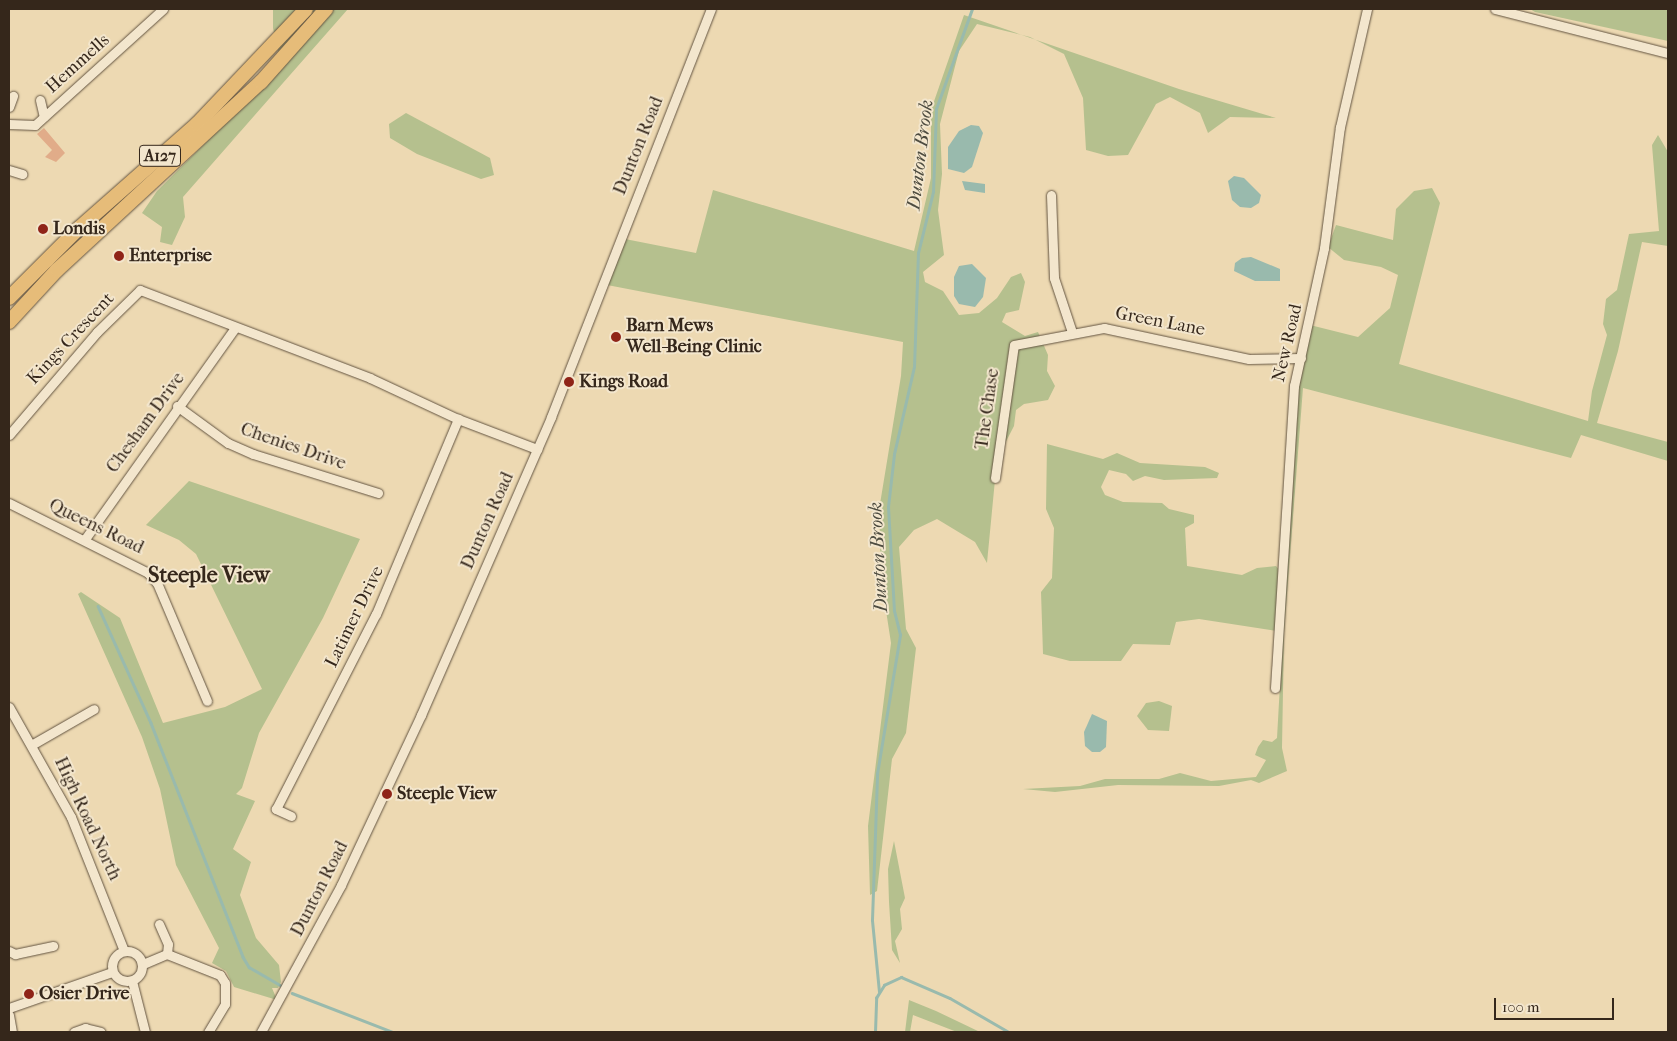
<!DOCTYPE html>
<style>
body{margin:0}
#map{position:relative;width:1677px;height:1041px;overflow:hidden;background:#edd9b2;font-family:"IM FELL French Canon",serif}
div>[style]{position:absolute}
.green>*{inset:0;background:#b5c08e}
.water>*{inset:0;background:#99baad}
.stream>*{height:2.5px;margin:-1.25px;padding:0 1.25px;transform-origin:1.25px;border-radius:1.25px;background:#99baad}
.building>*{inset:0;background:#e1ac89}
.roads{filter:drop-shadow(0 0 1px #635441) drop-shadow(0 0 1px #635441)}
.minor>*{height:9px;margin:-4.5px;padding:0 4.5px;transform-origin:4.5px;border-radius:4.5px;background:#f3e6cd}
.minor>.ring{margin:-4.5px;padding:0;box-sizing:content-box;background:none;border:9px solid #f3e6cd;border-radius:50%}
.highway>*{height:14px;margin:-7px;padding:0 7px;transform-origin:7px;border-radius:7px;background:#e6bc79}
.dots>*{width:14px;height:14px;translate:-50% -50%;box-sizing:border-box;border:2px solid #f3e6cd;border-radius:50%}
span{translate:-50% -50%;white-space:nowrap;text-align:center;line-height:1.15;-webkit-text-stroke:4px #f3e6cd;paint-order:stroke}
.shield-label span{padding:1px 4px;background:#f3e6cd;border:1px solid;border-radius:4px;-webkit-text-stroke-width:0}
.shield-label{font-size:16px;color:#35271b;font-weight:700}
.street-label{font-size:18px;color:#35271b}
.poi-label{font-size:18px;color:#35271b;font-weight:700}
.left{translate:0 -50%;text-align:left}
.water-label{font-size:19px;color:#4e4c40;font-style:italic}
.district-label{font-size:22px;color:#35271b;font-weight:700}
.frame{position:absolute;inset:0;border:10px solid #35271b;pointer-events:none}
.scale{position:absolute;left:1494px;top:998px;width:120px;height:22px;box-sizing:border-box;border:2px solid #35271b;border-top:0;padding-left:6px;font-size:15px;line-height:18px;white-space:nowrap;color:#35271b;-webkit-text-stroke:4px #f3e6cd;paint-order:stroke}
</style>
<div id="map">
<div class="green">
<div style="clip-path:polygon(273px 9px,348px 9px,183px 197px,185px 217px,172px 245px,160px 242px,162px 227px,142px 213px,157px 191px,282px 67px,273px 28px)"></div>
<div style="clip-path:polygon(1530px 9px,1668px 9px,1668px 41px,1535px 12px)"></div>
<div style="clip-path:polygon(964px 15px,1179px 89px,1276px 118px,1230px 117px,1208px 133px,1200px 113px,1170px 97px,1156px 104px,1128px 155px,1108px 156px,1086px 150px,1083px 98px,1064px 54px,1030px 37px,977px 24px,959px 51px,940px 124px,942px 174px,938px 210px,944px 255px,923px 272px,925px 282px,943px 291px,959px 315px,979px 313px,997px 298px,1011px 277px,1021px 273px,1025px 282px,1019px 310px,1006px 313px,1002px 322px,1025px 336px,1038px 332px,1048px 355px,1047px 371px,1055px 386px,1048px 400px,1024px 404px,1016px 410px,1014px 426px,997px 459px,987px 563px,975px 542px,937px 519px,914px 530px,899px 547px,906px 629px,916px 648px,906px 733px,892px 759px,877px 891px,870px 895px,868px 826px,891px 643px,881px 578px,879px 510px,901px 376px,903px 342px,602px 284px,620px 238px,696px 253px,713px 190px,914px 251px,931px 178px,931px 110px)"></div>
<div style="clip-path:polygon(406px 113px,490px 158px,494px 175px,481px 179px,417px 154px,390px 138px,389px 124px)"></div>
<div style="clip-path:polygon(1658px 135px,1668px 152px,1668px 246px,1642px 242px,1618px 351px,1597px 423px,1668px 442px,1668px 461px,1581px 435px,1571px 458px,1303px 388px,1284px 633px,1282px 748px,1287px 771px,1259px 783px,1251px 780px,1219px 786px,1118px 785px,1055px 792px,1023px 789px,1080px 786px,1105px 779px,1159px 779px,1180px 773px,1211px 781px,1256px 777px,1266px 760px,1255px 755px,1258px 747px,1263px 740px,1272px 742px,1277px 738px,1281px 666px,1277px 631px,1199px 619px,1176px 622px,1170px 645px,1133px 644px,1121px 661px,1070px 661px,1043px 654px,1041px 592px,1052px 578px,1054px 528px,1046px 509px,1047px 444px,1103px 459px,1117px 453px,1140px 463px,1205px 467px,1219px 473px,1217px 478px,1164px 480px,1145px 476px,1133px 481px,1126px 474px,1109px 470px,1101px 487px,1105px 495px,1123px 502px,1162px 503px,1169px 509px,1194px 515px,1194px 523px,1185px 528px,1187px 566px,1242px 575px,1257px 568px,1276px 566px,1280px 571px,1294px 386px,1310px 325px,1358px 337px,1390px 308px,1398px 275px,1381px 267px,1344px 260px,1328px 247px,1336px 225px,1393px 240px,1396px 209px,1414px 191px,1432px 188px,1440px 203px,1399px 364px,1588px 421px,1592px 391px,1607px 335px,1603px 324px,1606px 299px,1617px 290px,1629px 234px,1659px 231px,1652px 145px)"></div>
<div style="clip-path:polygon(189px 481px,360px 539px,323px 618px,259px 733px,242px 788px,236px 794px,255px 801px,233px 849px,251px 862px,240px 895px,256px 938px,279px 965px,281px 982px,278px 988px,272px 988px,277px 1000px,234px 987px,226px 971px,212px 963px,219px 948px,176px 865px,160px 789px,142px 737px,78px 594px,81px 592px,120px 618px,163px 723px,225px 707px,262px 689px,196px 554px,179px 540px,146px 525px)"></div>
<div style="clip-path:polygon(1159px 701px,1172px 706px,1169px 731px,1148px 730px,1137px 716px,1146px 703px)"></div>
<div style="clip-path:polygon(894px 841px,905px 898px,900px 909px,902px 929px,895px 941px,900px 963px,892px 950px,889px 902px,888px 869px)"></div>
<div style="clip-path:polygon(909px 1000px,936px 1011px,980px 1032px,957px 1032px,913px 1015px,910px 1032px,905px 1032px)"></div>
</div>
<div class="water">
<div style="clip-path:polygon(971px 125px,979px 126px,983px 133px,972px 167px,964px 173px,948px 169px,948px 147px,959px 131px)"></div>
<div style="clip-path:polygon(1234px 176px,1244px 178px,1261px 195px,1259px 203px,1251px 208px,1240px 207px,1232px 200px,1228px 181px)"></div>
<div style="clip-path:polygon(962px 181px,985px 184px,985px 193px,965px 190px)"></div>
<div style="clip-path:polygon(1251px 257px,1280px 269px,1280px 281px,1255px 281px,1234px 271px,1235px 263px,1242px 258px)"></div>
<div style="clip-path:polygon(972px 264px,986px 278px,983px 297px,975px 307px,959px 304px,954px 296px,954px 277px,959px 266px)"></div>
<div style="clip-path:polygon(1092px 714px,1107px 721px,1106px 747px,1100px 752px,1092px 752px,1085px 746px,1084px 732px)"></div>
</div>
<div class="stream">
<div style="left:98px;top:606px;width:128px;rotate:65.6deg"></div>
<div style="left:151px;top:723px;width:251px;rotate:68.5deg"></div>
<div style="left:243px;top:957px;width:12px;rotate:59deg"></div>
<div style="left:249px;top:967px;width:36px;rotate:30deg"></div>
<div style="left:879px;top:992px;width:72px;rotate:-95.6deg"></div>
<div style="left:872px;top:920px;width:146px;rotate:-88deg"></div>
<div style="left:877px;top:774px;width:141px;rotate:-80.6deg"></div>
<div style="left:900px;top:635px;width:25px;rotate:-104deg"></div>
<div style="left:894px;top:611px;width:104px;rotate:-93.3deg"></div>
<div style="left:888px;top:507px;width:53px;rotate:-83.5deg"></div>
<div style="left:894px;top:454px;width:89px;rotate:-77.1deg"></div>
<div style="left:914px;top:367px;width:114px;rotate:-88deg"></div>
<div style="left:918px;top:253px;width:63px;rotate:-76.2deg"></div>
<div style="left:933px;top:192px;width:83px;rotate:-87.9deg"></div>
<div style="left:936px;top:109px;width:106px;rotate:-70.2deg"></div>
<div style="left:292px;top:993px;width:108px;rotate:21.1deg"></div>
<div style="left:875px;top:1032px;width:34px;rotate:-88deg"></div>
<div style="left:876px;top:998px;width:15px;rotate:-58deg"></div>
<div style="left:884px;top:985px;width:19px;rotate:-25deg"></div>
<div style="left:901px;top:977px;width:53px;rotate:23.2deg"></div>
<div style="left:950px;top:998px;width:68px;rotate:30deg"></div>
</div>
<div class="building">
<div style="clip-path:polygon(44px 128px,65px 153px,56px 162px,45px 157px,52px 150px,37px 134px)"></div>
</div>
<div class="roads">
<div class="minor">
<div style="left:1495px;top:9px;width:179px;rotate:14.3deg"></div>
<div style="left:40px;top:100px;width:17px;rotate:77deg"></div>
<div style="left:9px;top:107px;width:12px;rotate:-70deg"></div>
<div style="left:9px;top:124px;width:26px;rotate:2deg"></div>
<div style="left:35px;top:125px;width:173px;rotate:-42.2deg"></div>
<div style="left:9px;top:170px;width:14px;rotate:17deg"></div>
<div style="left:1051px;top:195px;width:83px;rotate:87.9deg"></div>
<div style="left:1054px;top:278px;width:57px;rotate:71.6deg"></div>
<div style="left:177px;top:406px;width:63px;rotate:36deg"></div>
<div style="left:228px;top:443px;width:27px;rotate:24deg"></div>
<div style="left:253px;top:454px;width:131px;rotate:17.3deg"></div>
<div style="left:9px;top:435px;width:135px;rotate:-49.5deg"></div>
<div style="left:97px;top:332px;width:60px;rotate:-44.3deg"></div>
<div style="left:140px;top:290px;width:246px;rotate:20.9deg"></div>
<div style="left:370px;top:378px;width:97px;rotate:25deg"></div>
<div style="left:458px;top:419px;width:85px;rotate:20.8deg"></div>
<div style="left:995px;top:478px;width:134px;rotate:-81.9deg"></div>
<div style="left:1014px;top:345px;width:92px;rotate:-10.7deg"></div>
<div style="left:1104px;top:328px;width:148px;rotate:12.1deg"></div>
<div style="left:1249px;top:359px;width:52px;rotate:-1.1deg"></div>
<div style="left:9px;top:503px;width:156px;rotate:26.7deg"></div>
<div style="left:148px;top:573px;width:13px;rotate:48deg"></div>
<div style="left:157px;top:583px;width:128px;rotate:67deg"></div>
<div style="left:85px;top:539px;width:259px;rotate:-54.6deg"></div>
<div style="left:1275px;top:688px;width:303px;rotate:-86.4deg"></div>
<div style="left:1294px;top:386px;width:141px;rotate:-77.7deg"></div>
<div style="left:1324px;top:248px;width:122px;rotate:-82.5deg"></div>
<div style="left:1340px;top:127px;width:121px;rotate:-77.1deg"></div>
<div style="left:9px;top:707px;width:126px;rotate:60.6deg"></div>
<div style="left:71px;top:817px;width:144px;rotate:68.4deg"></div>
<div style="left:33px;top:744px;width:70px;rotate:-29.8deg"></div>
<div style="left:291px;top:816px;width:17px;rotate:-155deg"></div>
<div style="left:276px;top:809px;width:219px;rotate:-62.9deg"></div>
<div style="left:376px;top:614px;width:212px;rotate:-67.2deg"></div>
<div style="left:159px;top:924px;width:22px;rotate:66deg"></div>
<div style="left:168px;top:944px;width:10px;rotate:96deg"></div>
<div class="ring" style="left:112px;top:951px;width:21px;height:21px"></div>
<div style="left:9px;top:951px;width:7px;rotate:27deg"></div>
<div style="left:15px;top:954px;width:39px;rotate:-12deg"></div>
<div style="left:143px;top:964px;width:26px;rotate:-23deg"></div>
<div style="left:167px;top:954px;width:57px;rotate:21.6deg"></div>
<div style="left:220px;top:975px;width:9px;rotate:58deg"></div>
<div style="left:225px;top:983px;width:21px;rotate:90deg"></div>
<div style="left:225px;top:1004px;width:33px;rotate:121deg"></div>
<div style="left:132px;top:981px;width:53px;rotate:75.7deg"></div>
<div style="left:9px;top:1008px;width:109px;rotate:-19.3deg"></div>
<div style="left:9px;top:1015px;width:17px;rotate:80deg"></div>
<div style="left:74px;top:1032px;width:12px;rotate:-20deg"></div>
<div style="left:85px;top:1028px;width:16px;rotate:14deg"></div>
<div style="left:261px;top:1032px;width:167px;rotate:-61.4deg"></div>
<div style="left:341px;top:885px;width:188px;rotate:-64.8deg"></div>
<div style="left:421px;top:715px;width:325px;rotate:-66.4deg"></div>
<div style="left:551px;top:417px;width:438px;rotate:-68.6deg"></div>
</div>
<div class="highway">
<div style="left:9px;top:298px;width:99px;rotate:-45deg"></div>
<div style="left:79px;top:228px;width:157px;rotate:-41.4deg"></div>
<div style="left:197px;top:124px;width:158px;rotate:-46.5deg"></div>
<div style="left:9px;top:322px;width:71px;rotate:-47.3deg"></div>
<div style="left:57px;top:270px;width:277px;rotate:-42.7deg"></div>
<div style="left:261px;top:82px;width:98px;rotate:-48.3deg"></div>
</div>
</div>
<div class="dots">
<div style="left:43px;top:229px;background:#8f2418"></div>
<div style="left:119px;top:256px;background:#8f2418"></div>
<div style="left:616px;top:337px;background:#8f2418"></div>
<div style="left:569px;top:382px;background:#8f2418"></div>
<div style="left:387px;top:794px;background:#8f2418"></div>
<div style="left:29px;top:994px;background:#8f2418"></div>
</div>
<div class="shield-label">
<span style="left:160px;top:156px">A127</span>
</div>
<div class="street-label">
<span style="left:78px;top:64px;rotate:-42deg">Hemmells</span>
<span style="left:639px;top:146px;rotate:-68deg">Dunton Road</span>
<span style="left:1160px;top:322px;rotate:11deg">Green Lane</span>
<span style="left:71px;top:339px;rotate:-47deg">Kings Crescent</span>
<span style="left:1288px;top:343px;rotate:-77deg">New Road</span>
<span style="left:988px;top:409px;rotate:-82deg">The Chase</span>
<span style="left:146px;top:423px;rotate:-54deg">Chesham Drive</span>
<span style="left:293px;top:447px;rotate:19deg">Chenies Drive</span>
<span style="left:488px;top:521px;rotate:-66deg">Dunton Road</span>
<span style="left:96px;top:527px;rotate:26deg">Queens Road</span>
<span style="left:355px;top:617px;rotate:-64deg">Latimer Drive</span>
<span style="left:87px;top:819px;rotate:65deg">High Road North</span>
<span style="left:320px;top:889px;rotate:-63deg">Dunton Road</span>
</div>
<div class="poi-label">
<span class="left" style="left:53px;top:229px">Londis</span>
<span class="left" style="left:129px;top:256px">Enterprise</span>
<span class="left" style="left:626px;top:337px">Barn Mews<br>Well-Being Clinic</span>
<span class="left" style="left:579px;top:382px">Kings Road</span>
<span class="left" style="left:397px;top:794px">Steeple View</span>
<span class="left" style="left:39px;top:994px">Osier Drive</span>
</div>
<div class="water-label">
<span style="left:921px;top:155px;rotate:-83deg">Dunton Brook</span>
<span style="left:879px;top:557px;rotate:-93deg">Dunton Brook</span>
</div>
<div class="district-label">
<span style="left:209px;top:576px">Steeple View</span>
</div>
<div class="frame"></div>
<div class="scale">100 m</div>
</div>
